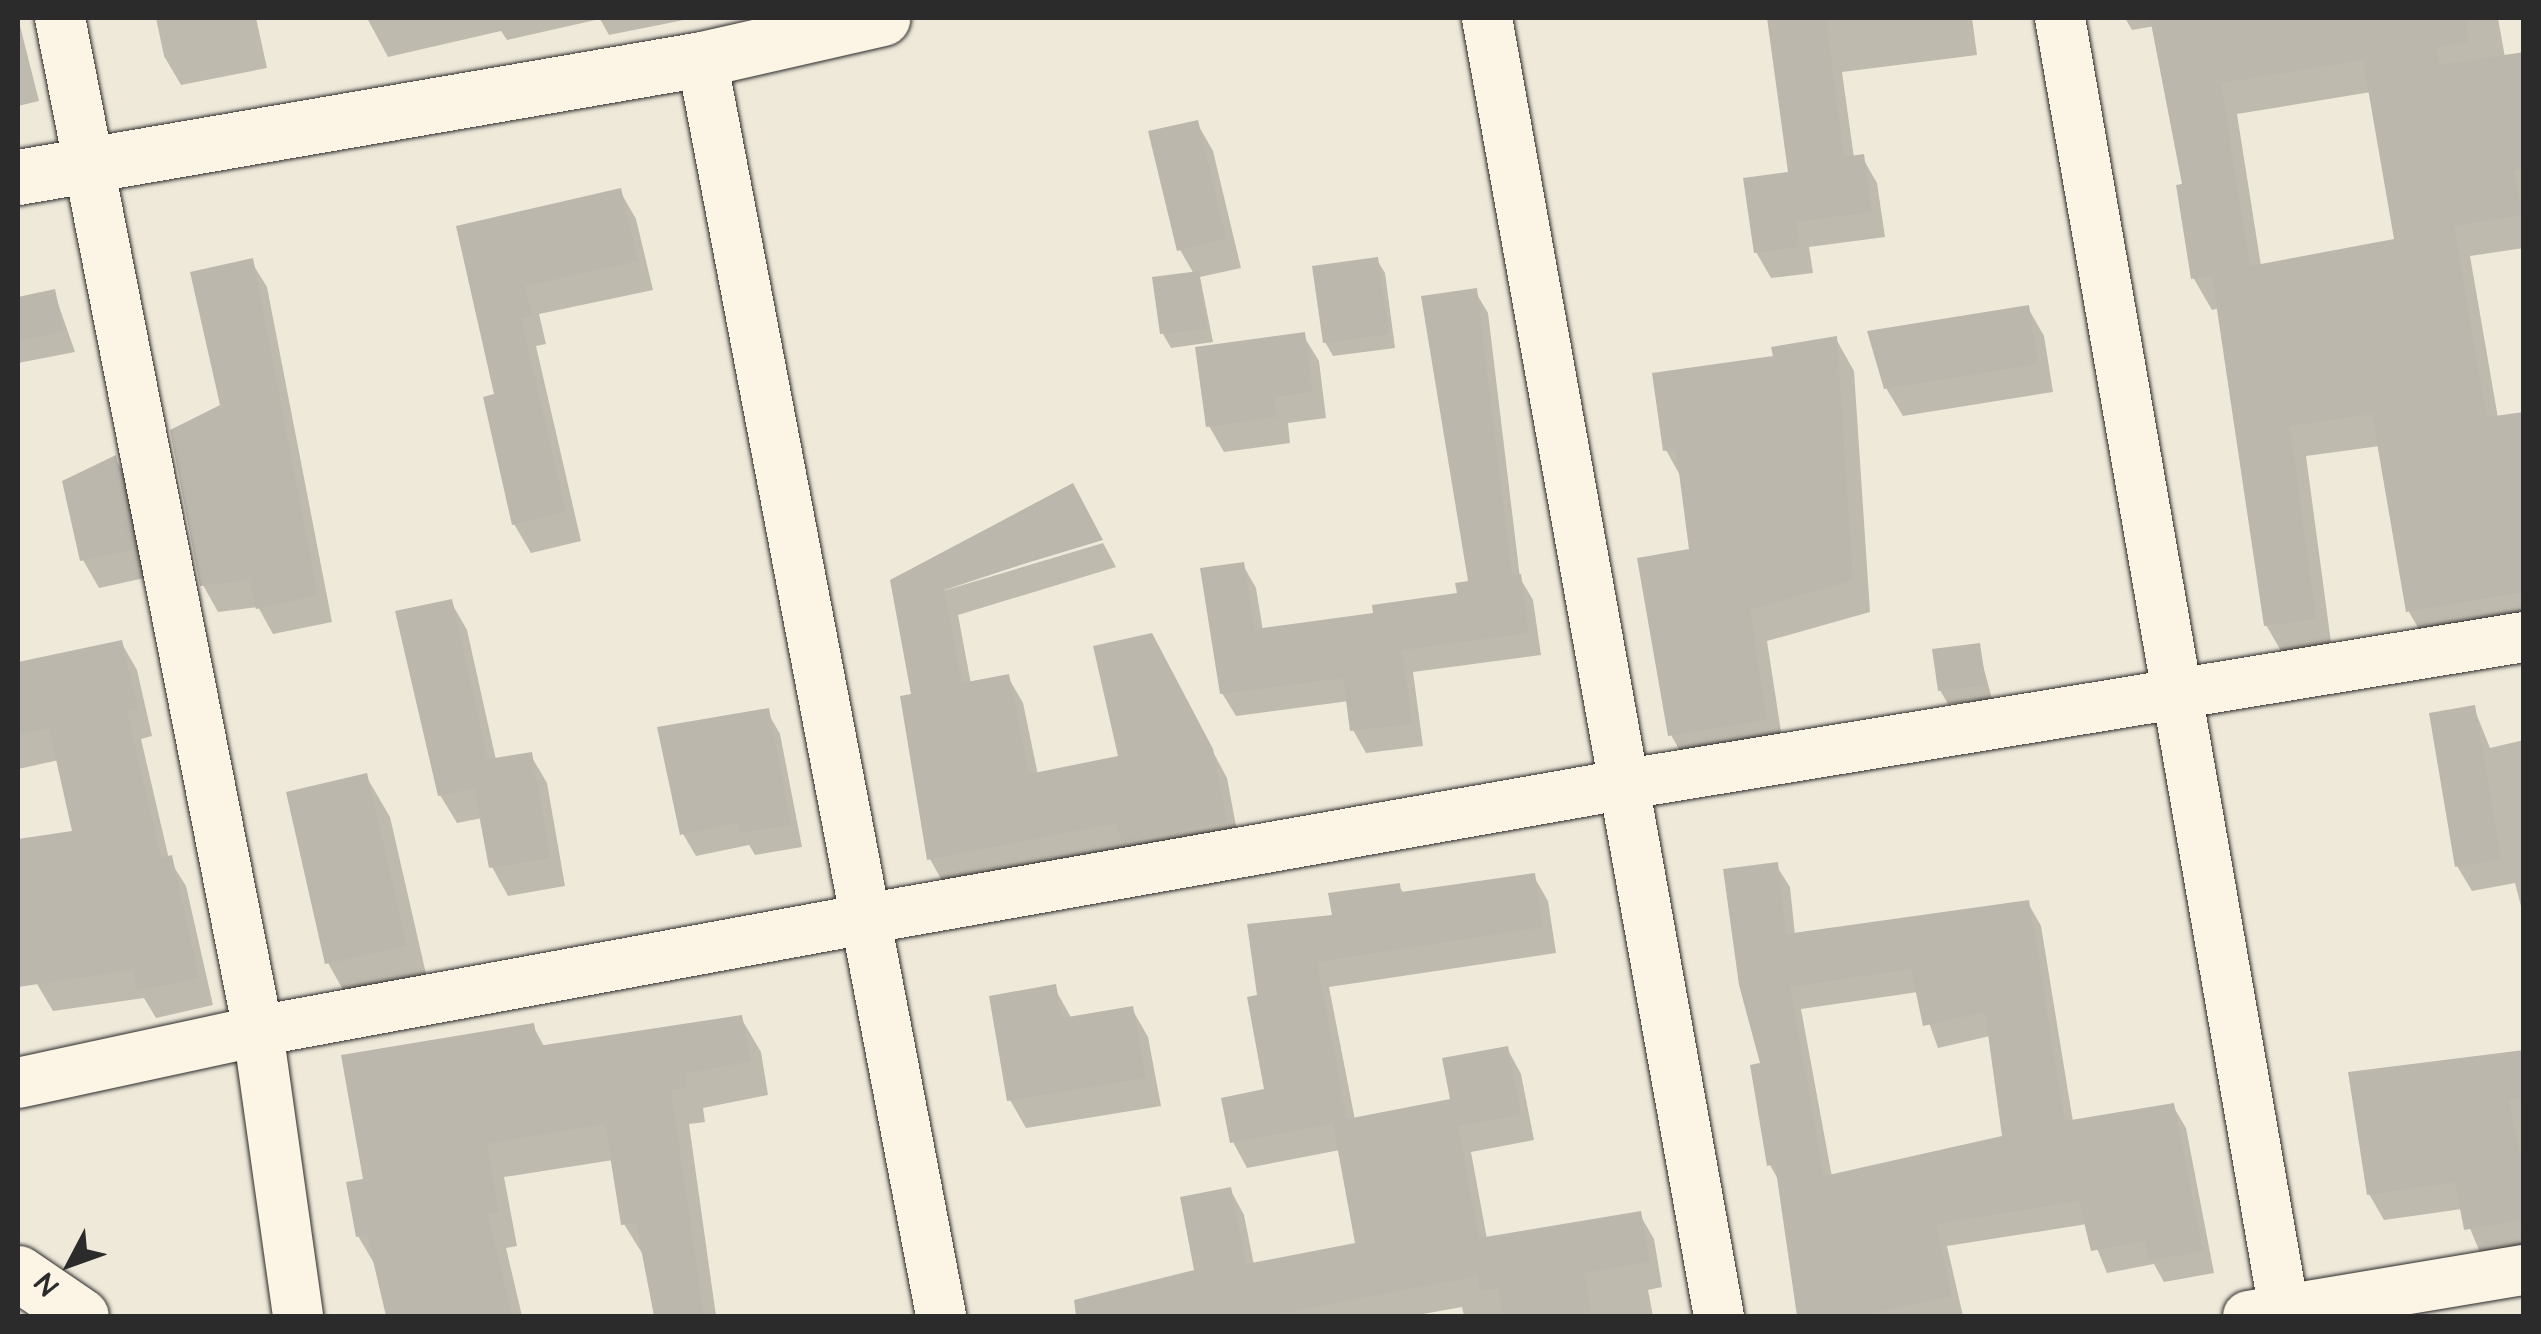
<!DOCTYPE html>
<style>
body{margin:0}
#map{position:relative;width:2541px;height:1334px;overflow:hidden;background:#efe9da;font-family:"Architects Daughter",sans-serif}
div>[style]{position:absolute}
.shadow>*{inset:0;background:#0003}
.building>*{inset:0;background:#bcb7ac}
.roads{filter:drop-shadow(0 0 2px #2b2b2b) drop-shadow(0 0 2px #2b2b2b)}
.minor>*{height:50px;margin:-25px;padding:0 25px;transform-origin:25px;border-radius:25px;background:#fcf5e5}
.tertiary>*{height:55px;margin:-27.5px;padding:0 27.5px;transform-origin:27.5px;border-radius:27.5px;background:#fcf5e5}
span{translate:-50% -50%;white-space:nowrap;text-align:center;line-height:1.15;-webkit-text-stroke:9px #fcf5e5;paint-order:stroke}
.frame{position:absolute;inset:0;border:20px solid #2b2b2b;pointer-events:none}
.north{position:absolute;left:20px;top:1214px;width:100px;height:100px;-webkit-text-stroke:8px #fcf5e5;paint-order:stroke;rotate:229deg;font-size:28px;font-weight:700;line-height:40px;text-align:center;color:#2b2b2b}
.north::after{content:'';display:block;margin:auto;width:35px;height:45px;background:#2b2b2b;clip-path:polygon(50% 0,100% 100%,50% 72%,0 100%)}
</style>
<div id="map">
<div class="shadow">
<div style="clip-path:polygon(18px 18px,39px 101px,18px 106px)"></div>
<div style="clip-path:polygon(156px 18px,256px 18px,267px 68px,181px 85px,164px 56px)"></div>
<div style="clip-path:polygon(367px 18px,694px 18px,609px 35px,600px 19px,507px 40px,501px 31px,388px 57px)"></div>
<div style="clip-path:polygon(1769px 18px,1972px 18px,1977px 55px,1842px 72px,1854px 158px,1862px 157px,1877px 183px,1885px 237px,1809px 247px,1813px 273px,1771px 278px,1756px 252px,1790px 174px)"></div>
<div style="clip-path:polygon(evenodd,2125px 18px,2498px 18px,2524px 164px,2524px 248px,2470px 256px,2498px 418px,2524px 414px,2524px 626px,2427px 643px,2409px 612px,2380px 446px,2306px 456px,2332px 650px,2284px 656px,2266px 625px,2219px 308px,2212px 310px,2194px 279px,2185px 186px,2155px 26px,2132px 30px,2125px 18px,2371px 92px,2397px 241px,2261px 266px,2237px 114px,2371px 92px)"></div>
<div style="clip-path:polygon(1197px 123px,1213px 151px,1241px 268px,1200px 277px,1213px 342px,1171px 348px,1163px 334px,1194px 274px,1180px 250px)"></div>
<div style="clip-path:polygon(620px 191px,636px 219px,653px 290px,539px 314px,546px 344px,536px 346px,581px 541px,531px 553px,514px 524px,497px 396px,459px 228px)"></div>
<div style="clip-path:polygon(1377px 260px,1385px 273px,1395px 348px,1333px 356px,1325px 342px)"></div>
<div style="clip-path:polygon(251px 261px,267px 287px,332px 622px,273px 634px,258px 607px,218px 612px,203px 585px,223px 407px)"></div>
<div style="clip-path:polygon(1475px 291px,1488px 313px,1520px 578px,1533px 600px,1541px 655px,1413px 672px,1423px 746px,1366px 753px,1353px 730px,1349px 701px,1236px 716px,1222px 693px,1243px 565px,1256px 588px,1263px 631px,1376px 615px,1459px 595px,1471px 584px)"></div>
<div style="clip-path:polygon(54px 292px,75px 352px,18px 363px,18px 298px)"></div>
<div style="clip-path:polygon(2028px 308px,2044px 336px,2053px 392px,1903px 416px,1886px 388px)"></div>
<div style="clip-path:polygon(1303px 335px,1319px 361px,1326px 418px,1288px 423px,1290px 443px,1224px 452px,1209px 426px)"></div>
<div style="clip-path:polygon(1836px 339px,1854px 371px,1870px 612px,1767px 641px,1784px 751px,1689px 767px,1671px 735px,1692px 551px,1682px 479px,1666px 450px)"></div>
<div style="clip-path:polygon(115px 458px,131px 486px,149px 577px,99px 588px,83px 560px)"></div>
<div style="clip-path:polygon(1072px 486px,1101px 538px,936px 593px,1103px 543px,1116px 567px,958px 615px,971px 684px,1008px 677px,1023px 703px,1038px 775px,1121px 758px,1096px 648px,1151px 636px,1227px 778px,1240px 847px,1138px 867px,1128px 850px,945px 886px,930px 859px,903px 698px,914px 696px,893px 582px)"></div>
<div style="clip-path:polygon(451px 602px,467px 630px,496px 760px,530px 754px,547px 783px,565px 886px,508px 896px,492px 867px,482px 818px,457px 823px,440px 795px)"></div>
<div style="clip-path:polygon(121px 642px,137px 670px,152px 736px,141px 739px,169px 859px,186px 886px,213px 1005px,156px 1018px,144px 998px,53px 1011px,37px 984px,18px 859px,18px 842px,75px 833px,59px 760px,18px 769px,18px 665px)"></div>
<div style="clip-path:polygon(1978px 646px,1992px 699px,1948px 704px,1940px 690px)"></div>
<div style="clip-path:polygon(2474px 708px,2490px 748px,2524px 740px,2524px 918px,2515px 883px,2472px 891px,2457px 866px)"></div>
<div style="clip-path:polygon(767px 711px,780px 734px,802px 847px,755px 855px,749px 845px,696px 856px,683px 834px)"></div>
<div style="clip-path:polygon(366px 776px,390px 817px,429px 987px,351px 1004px,328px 963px)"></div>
<div style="clip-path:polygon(evenodd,1776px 865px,1790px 887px,1795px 935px,2028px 903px,2041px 926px,2073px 1122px,2173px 1106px,2186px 1128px,2214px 1273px,2164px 1282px,2154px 1264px,2107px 1273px,2087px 1224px,1947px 1246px,1963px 1316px,1799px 1316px,1780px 1183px,1770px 1165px,1763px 1065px,1776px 865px,1918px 992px,1938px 1048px,1990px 1036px,2005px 1137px,1832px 1177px,1801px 1009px,1918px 992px)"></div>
<div style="clip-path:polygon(1533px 875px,1548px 901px,1556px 953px,1329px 987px,1355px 1120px,1453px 1101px,1507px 1048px,1521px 1074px,1534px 1140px,1471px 1152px,1487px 1239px,1639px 1213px,1654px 1239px,1662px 1287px,1648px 1290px,1653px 1316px,1464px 1316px,1462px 1307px,1412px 1316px,1102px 1316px,1097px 1297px,1197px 1272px,1230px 1189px,1244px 1215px,1254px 1265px,1358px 1245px,1340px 1150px,1247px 1168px,1233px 1142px,1267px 1091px,1260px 997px,1335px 917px,1399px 886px,1404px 894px)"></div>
<div style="clip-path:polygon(1054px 987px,1072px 1019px,1132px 1009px,1148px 1037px,1161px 1106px,1026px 1128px,1010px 1100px)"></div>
<div style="clip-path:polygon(741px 1018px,761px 1052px,768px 1095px,703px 1108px,705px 1122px,689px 1124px,716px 1316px,656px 1316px,645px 1258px,624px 1224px,613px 1160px,504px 1177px,517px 1246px,506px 1248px,522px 1316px,389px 1316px,378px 1270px,358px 1236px,366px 1181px,533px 1026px,545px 1048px)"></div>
<div style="clip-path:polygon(2524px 1052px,2524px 1247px,2481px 1255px,2462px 1209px,2384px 1220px,2369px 1194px)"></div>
</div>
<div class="building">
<div style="clip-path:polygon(1767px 18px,1826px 18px,1844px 157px,1864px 154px,1872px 212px,1796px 222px,1800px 247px,1754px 253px,1743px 178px,1788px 172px)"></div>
<div style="clip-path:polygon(evenodd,2150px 18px,2466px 18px,2468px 42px,2437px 47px,2440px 65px,2524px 52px,2524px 168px,2514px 170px,2522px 215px,2454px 226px,2487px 417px,2524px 412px,2524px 592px,2406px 612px,2372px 414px,2290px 426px,2316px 619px,2264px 626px,2212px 276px,2191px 279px,2176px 185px,2182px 184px,2150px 18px,2363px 60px,2394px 239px,2250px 266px,2221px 83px,2363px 60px)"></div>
<div style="clip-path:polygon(1198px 120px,1226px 239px,1177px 251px,1148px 131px)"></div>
<div style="clip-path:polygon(621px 188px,638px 261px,525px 286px,532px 316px,521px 318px,566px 512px,512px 525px,483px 397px,494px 394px,456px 226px)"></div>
<div style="clip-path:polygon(1378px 257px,1389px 334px,1323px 343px,1312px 266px)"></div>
<div style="clip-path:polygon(253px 258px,318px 595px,256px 609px,249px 580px,200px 586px,170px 430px,220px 405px,190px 272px)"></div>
<div style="clip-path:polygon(1199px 271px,1207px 329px,1160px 334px,1152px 277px)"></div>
<div style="clip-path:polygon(1477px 288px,1512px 576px,1521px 574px,1529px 633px,1402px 650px,1412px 724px,1350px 731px,1343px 678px,1220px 694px,1200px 568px,1244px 562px,1255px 629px,1373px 613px,1372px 605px,1457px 593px,1455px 583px,1468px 581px,1421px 296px)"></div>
<div style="clip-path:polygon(55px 289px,64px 331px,18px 341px,18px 297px)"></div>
<div style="clip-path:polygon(2029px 305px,2038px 364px,1884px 389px,1867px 331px)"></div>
<div style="clip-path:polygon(1305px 332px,1313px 392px,1274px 397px,1277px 417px,1206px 427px,1195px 347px)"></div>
<div style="clip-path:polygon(1837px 336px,1853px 580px,1750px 610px,1767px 720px,1668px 736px,1637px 558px,1689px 549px,1676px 450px,1663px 451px,1652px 373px,1773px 356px,1771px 347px)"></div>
<div style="clip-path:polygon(116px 455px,134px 549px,80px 561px,62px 481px)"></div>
<div style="clip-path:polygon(1073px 483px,1103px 540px,944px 588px,962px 683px,1009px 674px,1029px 774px,1118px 756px,1093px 646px,1152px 633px,1213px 749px,1227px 821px,1121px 842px,1117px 823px,927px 860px,900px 696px,911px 694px,890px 580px)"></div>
<div style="clip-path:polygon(452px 599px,488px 759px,532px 752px,550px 858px,489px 868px,474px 788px,438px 796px,395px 611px)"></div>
<div style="clip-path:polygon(122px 640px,138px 709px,127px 711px,161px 858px,172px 855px,199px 978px,137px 991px,133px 970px,18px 987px,18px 839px,72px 831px,49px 728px,18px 735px,18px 662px)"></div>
<div style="clip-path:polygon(1980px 643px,1986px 685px,1938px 691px,1932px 649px)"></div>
<div style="clip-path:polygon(2475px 705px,2501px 859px,2455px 867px,2429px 713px)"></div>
<div style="clip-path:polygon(769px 708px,791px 825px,739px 833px,737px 823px,680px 835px,657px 727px)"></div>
<div style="clip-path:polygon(367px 773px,407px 946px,325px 964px,286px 792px)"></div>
<div style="clip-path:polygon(evenodd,1778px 862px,1786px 934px,2029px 900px,2065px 1121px,2174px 1103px,2203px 1251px,2149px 1261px,2145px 1241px,2091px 1251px,2079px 1201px,1936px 1224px,1952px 1296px,1861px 1316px,1797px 1316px,1775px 1164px,1767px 1166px,1750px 1065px,1760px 1063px,1739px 985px,1723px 869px,1778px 862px,1911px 969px,1923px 1026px,1985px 1012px,2002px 1136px,1824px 1176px,1790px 987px,1911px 969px)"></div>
<div style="clip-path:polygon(1535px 873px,1543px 927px,1317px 962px,1347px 1119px,1450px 1099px,1442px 1058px,1508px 1046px,1521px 1115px,1458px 1126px,1479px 1238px,1641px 1211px,1650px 1262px,1584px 1273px,1591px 1311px,1563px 1316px,1503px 1316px,1498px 1288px,1480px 1291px,1478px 1276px,1268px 1316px,1076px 1316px,1074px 1300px,1194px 1270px,1180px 1197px,1231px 1187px,1246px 1264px,1355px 1243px,1333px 1124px,1230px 1143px,1221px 1098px,1264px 1089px,1247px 997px,1257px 995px,1247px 924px,1332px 915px,1328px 893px,1400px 883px,1401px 892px)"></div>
<div style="clip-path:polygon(1056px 984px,1062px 1018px,1133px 1006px,1146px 1078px,1007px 1101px,989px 996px)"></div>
<div style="clip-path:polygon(742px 1015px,751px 1061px,685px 1074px,687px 1088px,671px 1090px,704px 1316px,654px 1316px,636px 1223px,621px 1225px,605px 1124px,487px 1144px,499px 1212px,488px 1214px,512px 1316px,386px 1316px,367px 1235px,356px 1237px,346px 1182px,363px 1179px,341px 1055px,534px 1023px,538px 1046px)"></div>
<div style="clip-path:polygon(2524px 1050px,2524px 1098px,2509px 1100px,2524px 1175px,2524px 1219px,2464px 1230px,2455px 1182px,2367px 1195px,2348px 1072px)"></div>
</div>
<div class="roads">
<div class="minor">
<div style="left:60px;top:18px;width:1032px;rotate:78.94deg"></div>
<div style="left:258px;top:1031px;width:288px;rotate:82deg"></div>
<div style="left:1487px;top:18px;width:1319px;rotate:79.87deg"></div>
<div style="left:2060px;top:18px;width:1317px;rotate:80.17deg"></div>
<div style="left:702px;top:59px;width:1280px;rotate:79.23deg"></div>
<div style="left:18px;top:1083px;width:246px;rotate:-12.2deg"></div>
<div style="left:258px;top:1031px;width:617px;rotate:-10.45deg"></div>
<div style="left:865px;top:919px;width:774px;rotate:-10.05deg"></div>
<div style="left:1627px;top:784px;width:909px;rotate:-9.31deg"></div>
<div style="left:2248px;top:1316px;width:280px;rotate:-9.5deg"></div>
</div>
<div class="tertiary">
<div style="left:18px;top:177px;width:694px;rotate:-9.79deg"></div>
<div style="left:702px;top:59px;width:185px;rotate:-12.8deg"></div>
<div style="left:18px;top:1273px;width:76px;rotate:34.3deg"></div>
</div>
</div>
<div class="frame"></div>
<div class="north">N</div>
</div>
